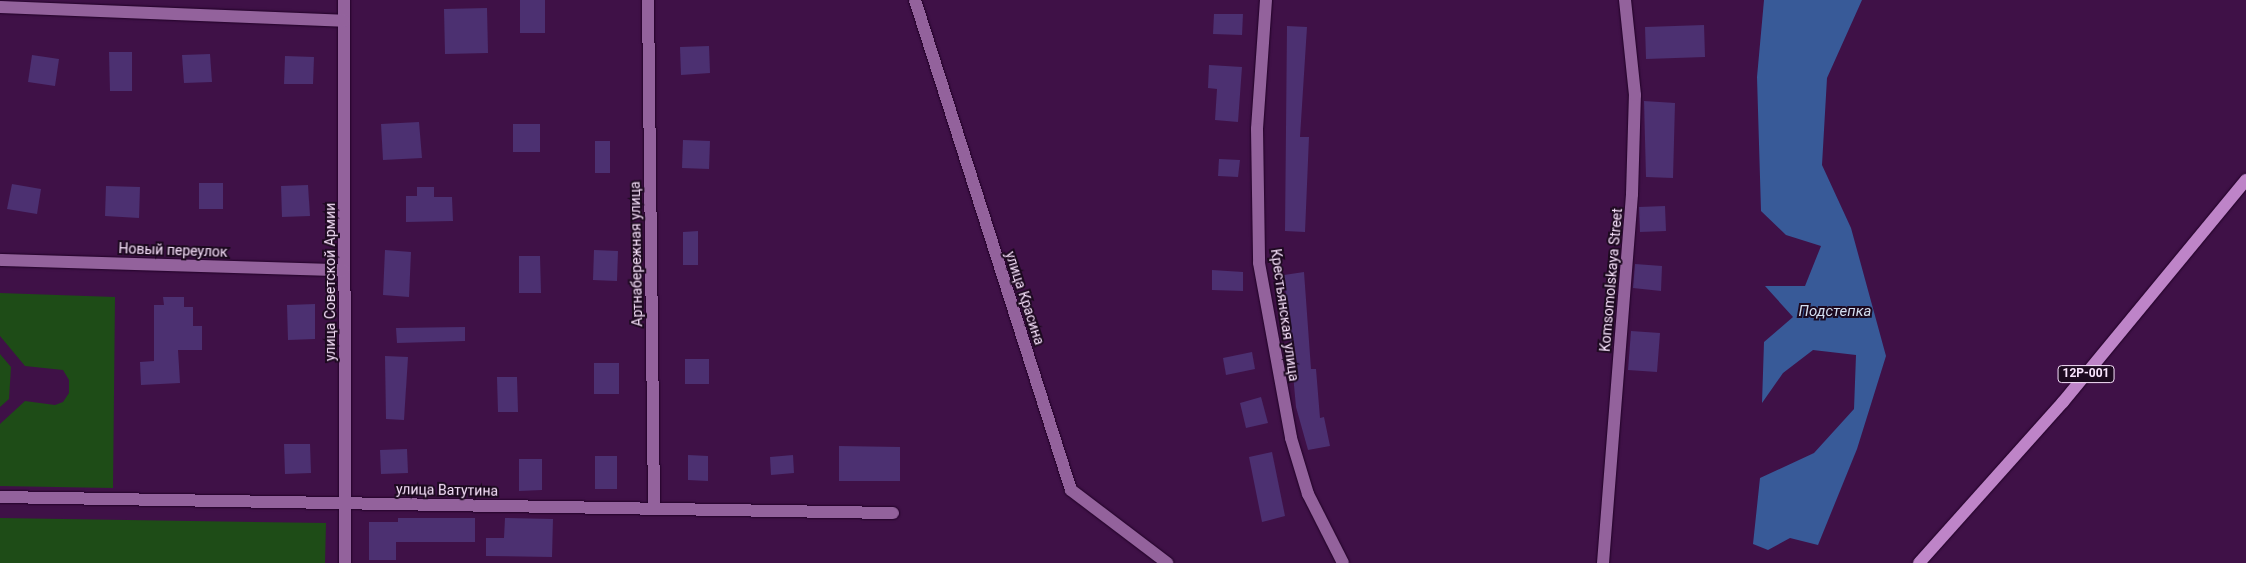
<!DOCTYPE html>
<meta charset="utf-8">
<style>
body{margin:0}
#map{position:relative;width:2246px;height:563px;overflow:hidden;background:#3f1147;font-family:Roboto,sans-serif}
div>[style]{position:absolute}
.green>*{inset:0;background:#1e4c17}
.water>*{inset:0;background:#385a98}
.building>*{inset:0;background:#4c3071}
.roads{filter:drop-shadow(0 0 1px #210127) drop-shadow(0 0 1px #210127)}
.minor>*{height:12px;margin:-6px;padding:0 6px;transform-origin:6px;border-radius:6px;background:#93629c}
.major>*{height:12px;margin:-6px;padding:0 6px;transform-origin:6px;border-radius:6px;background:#be84c8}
span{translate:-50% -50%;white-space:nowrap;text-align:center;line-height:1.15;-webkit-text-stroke:4px #1c091f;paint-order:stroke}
.shield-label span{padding:1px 4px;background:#1c091f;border:1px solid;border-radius:4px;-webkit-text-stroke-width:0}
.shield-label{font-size:12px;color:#f9e3fd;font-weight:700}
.street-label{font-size:14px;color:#f9e3fd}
.water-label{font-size:15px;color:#d3def0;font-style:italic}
</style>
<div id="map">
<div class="green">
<div style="clip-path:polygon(0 293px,115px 297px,113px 488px,0 486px,0 424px,25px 401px,55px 405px,63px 402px,69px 393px,69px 380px,63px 370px,25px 366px,0 336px)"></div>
<div style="clip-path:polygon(0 354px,11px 367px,9px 399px,0 407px)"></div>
<div style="clip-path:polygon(0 518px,326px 523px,325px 563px,0 563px)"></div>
</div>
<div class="water">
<div style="clip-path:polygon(1764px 0,1862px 0,1827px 78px,1822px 165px,1851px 228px,1886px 356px,1857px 449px,1818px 545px,1790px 538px,1768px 550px,1753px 544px,1760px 478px,1814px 453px,1854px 409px,1856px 355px,1813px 350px,1783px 373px,1762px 403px,1764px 342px,1793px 317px,1765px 286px,1805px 286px,1821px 246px,1786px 235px,1761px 211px,1757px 77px)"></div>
</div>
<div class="building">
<div style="clip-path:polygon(520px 0,545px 0,545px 33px,520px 33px)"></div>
<div style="clip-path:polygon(487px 8px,488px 53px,445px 54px,444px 9px)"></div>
<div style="clip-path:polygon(1214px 14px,1243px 14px,1242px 35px,1213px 34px)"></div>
<div style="clip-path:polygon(1704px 25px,1705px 57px,1646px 59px,1645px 27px)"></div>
<div style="clip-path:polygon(1287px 26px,1307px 27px,1300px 137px,1309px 137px,1305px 232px,1285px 231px)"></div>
<div style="clip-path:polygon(709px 46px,710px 73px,681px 75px,680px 47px)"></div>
<div style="clip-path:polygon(109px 52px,132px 52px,132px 91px,110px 91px)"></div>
<div style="clip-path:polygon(210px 54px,212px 82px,184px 83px,182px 55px)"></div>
<div style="clip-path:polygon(32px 55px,59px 59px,55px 86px,28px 82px)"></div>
<div style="clip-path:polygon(285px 56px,314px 57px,313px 84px,284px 84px)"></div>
<div style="clip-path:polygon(1209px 65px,1242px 67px,1238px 122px,1215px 120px,1217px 89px,1208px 88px)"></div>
<div style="clip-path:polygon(1644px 101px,1675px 103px,1673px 178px,1646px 177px)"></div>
<div style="clip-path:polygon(419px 122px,422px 158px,383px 160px,381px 124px)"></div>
<div style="clip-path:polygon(513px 124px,540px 124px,540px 152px,513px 152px)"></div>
<div style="clip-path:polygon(683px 140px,710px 141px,709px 169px,682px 168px)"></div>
<div style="clip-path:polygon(595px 141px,610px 141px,610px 173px,595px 173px)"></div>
<div style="clip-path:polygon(1219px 159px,1240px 160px,1238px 177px,1218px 176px)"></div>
<div style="clip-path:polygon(199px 183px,223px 183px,223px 209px,199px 209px)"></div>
<div style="clip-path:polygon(12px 184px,41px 189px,37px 214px,7px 209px)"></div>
<div style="clip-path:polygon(308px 185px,310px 216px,282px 217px,281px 186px)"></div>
<div style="clip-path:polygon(106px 186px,140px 187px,139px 218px,105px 216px)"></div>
<div style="clip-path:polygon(417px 187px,434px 187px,434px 197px,452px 197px,453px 221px,406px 222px,406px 196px,417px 196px)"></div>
<div style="clip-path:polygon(1665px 206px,1666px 231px,1640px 232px,1639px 207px)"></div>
<div style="clip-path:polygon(698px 231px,698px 265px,683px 265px,683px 232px)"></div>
<div style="clip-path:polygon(385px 250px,411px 252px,409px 297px,383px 295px)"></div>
<div style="clip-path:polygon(594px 250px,618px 251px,617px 281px,593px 280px)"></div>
<div style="clip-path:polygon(519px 256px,540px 256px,541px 293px,519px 293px)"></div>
<div style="clip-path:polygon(1635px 264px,1662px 266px,1661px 291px,1633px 288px)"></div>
<div style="clip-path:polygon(1212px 270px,1243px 272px,1243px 291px,1212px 290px)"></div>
<div style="clip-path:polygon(1304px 272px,1311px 369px,1316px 369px,1320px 418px,1324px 417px,1330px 446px,1308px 450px,1296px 407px,1284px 275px)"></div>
<div style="clip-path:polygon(163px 297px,184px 297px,184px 307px,193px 307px,193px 326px,202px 326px,202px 350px,178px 350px,180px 383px,141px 385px,140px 362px,154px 361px,154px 305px,164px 305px)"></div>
<div style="clip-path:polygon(315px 304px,315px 339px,288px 340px,287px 305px)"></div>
<div style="clip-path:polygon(465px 327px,465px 341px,397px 343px,396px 328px)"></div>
<div style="clip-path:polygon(1631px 331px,1660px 333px,1657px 372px,1628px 370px)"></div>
<div style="clip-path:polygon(1252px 352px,1255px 369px,1226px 375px,1223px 358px)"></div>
<div style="clip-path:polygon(385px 356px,408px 357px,404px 420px,386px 419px)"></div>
<div style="clip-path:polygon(685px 359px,709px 359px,709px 384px,685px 384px)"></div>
<div style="clip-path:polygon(594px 363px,619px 363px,619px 394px,594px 394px)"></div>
<div style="clip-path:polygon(497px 377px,517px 377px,518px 412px,498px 412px)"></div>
<div style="clip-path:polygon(1261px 397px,1268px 423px,1246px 428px,1240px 403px)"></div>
<div style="clip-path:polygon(284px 444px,310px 444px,311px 473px,285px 474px)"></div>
<div style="clip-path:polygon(839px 446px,900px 447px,900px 481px,839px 481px)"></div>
<div style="clip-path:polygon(407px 449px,408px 473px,381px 474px,380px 450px)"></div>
<div style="clip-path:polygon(1272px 452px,1285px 516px,1262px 522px,1249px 457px)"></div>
<div style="clip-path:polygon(688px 455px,708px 456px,708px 481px,688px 480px)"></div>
<div style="clip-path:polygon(793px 455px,794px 473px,771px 475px,770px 457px)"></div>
<div style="clip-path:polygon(595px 456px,617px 456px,617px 489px,595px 489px)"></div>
<div style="clip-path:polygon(519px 459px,542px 459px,542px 490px,519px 491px)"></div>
<div style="clip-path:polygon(398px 518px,475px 518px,475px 542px,396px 542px,396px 560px,369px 560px,369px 522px,398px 522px)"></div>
<div style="clip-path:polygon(505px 518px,553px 519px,552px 557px,486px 556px,486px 538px,504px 538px)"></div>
</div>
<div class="roads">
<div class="minor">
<div style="left:344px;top:0;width:563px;rotate:89.9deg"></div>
<div style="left:648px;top:0;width:509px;rotate:89.32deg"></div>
<div style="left:915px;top:0;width:514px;rotate:72.34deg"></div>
<div style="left:1071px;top:490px;width:121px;rotate:37.2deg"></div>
<div style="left:1266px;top:0;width:129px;rotate:94deg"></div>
<div style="left:1257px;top:129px;width:134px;rotate:89.1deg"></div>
<div style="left:1259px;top:263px;width:178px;rotate:79.6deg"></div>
<div style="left:1291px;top:438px;width:59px;rotate:73.1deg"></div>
<div style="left:1308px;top:494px;width:77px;rotate:63.1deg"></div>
<div style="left:0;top:7px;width:344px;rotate:2.3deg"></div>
<div style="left:0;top:260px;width:344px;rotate:1.7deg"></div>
<div style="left:0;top:497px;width:893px;rotate:1.03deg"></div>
<div style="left:1603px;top:563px;width:370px;rotate:-85.5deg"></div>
<div style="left:1632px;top:194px;width:99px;rotate:-88.3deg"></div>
<div style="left:1635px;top:95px;width:96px;rotate:-96deg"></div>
</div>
<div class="major">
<div style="left:1919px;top:563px;width:216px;rotate:-48.2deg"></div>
<div style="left:2063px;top:402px;width:288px;rotate:-50.5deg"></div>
</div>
</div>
<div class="shield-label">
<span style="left:2086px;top:374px">12Р-001</span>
</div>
<div class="street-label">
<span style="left:173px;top:250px;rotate:2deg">Новый переулок</span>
<span style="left:636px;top:254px;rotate:-91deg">Артнабережная улица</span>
<span style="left:1611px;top:280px;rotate:-85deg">Komsomolskaya Street</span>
<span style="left:330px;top:282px;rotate:-90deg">улица Советской Армии</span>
<span style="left:1025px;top:298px;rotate:72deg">улица Красина</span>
<span style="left:1285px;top:315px;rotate:82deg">Крестьянская улица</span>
<span style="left:447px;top:490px;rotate:1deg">улица Ватутина</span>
</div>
<div class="water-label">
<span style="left:1835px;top:312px">Подстепка</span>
</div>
</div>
